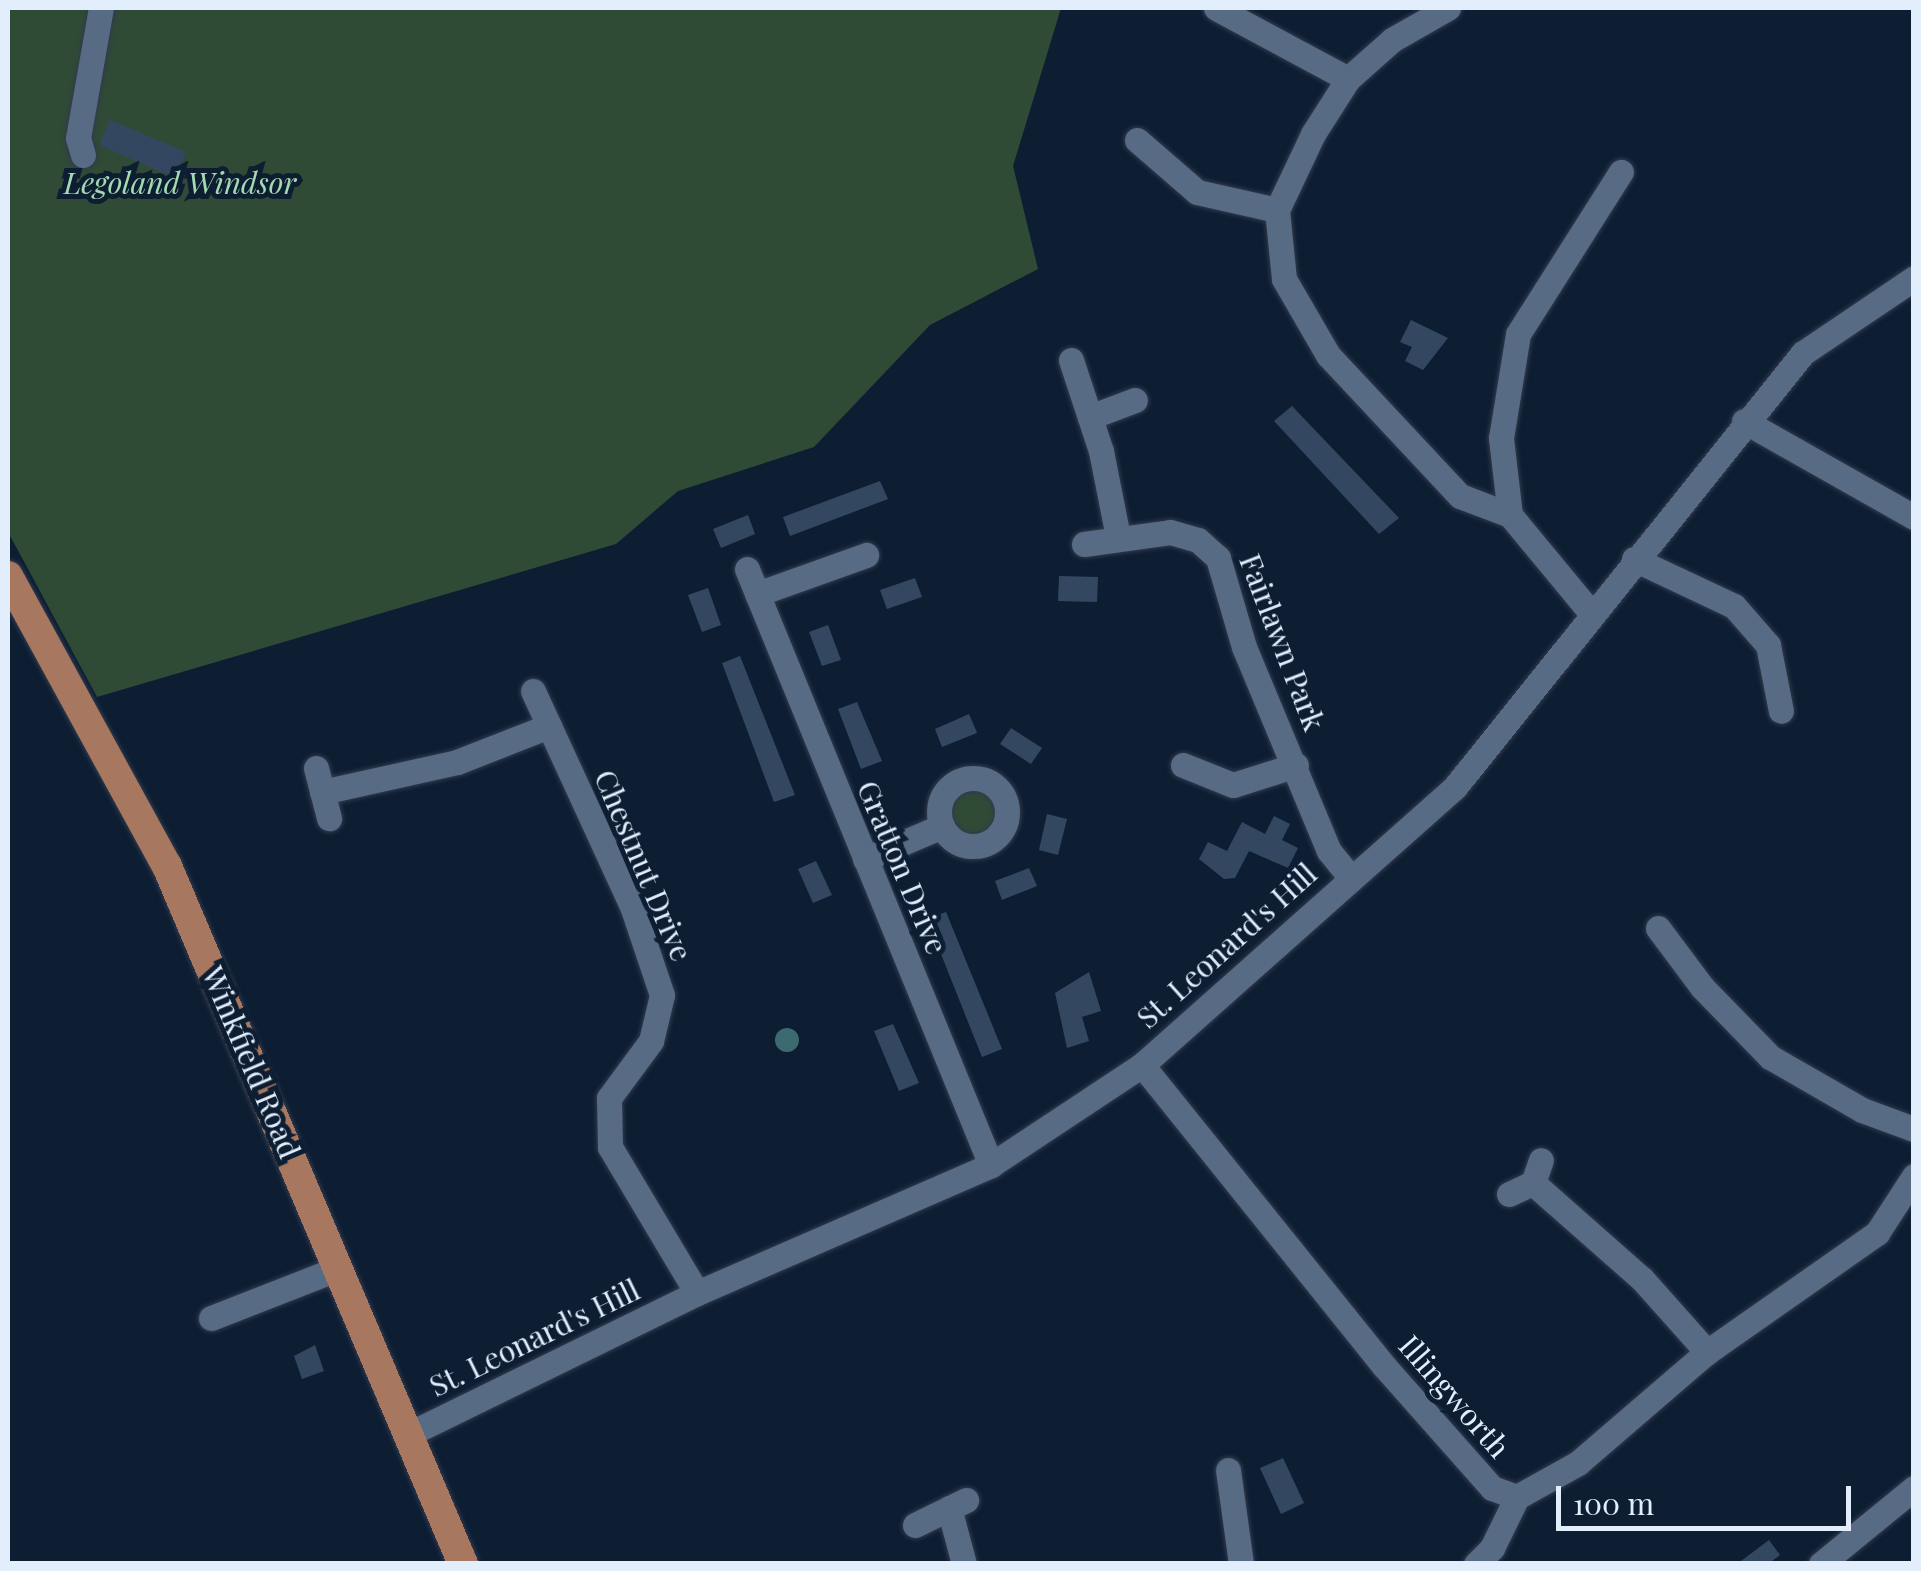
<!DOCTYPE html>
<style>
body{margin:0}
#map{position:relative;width:1921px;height:1571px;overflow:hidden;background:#0d1e33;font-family:"Playfair Display",serif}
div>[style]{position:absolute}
.green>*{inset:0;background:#2f4b36}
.round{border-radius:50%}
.water>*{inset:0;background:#3d6970}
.building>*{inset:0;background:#334860}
.roads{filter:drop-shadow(0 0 2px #323a4c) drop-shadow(0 0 2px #323a4c)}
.minor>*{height:25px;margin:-12.5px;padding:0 12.5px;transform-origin:12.5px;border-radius:12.5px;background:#576b84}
.minor>.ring{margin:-12.5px;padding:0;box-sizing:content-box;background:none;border:25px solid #576b84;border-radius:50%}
.major>*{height:30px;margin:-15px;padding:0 15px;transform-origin:15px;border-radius:15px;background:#a7785f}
span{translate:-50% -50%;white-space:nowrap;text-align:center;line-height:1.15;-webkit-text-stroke:10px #0d1e33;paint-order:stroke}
.park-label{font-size:30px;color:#a4dab1;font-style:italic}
.street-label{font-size:30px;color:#e3eefd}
.frame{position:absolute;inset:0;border:10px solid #e3eefd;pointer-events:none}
.scale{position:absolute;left:1556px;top:1486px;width:295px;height:45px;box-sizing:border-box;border:5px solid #e3eefd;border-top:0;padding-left:12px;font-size:30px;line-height:35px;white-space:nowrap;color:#e3eefd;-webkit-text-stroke:8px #0d1e33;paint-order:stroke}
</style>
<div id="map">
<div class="green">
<div style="clip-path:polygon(8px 8px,1061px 8px,1013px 166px,1038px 269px,930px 325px,814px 447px,678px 491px,616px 544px,97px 697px,8px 532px)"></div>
<div class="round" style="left:946px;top:786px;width:54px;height:54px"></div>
</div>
<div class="water">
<div class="round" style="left:775px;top:1028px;width:24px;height:24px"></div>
</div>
<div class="building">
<div style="clip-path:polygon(110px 120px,186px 152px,175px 178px,99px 145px)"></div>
<div style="clip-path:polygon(1411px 320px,1448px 338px,1423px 370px,1405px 361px,1412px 347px,1400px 342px)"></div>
<div style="clip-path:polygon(1292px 406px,1399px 518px,1379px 534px,1274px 421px)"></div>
<div style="clip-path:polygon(880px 481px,888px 499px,790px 536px,783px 517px)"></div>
<div style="clip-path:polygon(748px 515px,755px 534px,721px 548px,713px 529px)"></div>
<div style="clip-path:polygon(1059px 576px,1098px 577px,1097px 602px,1058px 601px)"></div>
<div style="clip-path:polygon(915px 578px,922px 597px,887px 609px,880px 590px)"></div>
<div style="clip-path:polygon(708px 588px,721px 625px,702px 632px,688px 595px)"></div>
<div style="clip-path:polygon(828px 625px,841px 660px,822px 666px,809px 632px)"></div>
<div style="clip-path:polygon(740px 656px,795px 795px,774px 802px,722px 663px)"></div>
<div style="clip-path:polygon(857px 702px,882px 761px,861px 769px,838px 709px)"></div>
<div style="clip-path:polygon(969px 714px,977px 733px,942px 747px,935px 729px)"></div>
<div style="clip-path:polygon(1011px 728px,1042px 748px,1031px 764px,1000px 744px)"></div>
<div style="clip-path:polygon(1047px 814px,1067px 819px,1058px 855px,1039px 850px)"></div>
<div style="clip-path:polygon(1274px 816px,1290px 824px,1282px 840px,1298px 848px,1288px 868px,1249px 851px,1235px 878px,1224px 879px,1199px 859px,1208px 842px,1227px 851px,1242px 822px,1265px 834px)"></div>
<div style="clip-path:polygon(816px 861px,832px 895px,813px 903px,798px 869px)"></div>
<div style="clip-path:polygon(1029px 868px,1037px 886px,1002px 900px,995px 881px)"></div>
<div style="clip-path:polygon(946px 912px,1002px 1049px,982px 1057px,927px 919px)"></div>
<div style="clip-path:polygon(1089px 972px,1101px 1011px,1082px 1017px,1089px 1041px,1067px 1048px,1055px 993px)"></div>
<div style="clip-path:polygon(893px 1024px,919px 1083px,899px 1091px,874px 1031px)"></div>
<div style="clip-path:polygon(315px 1345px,324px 1371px,302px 1379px,294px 1356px)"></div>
<div style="clip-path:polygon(1283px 1458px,1304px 1503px,1281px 1514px,1260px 1468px)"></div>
<div style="clip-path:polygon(1769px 1540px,1780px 1555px,1768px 1564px,1737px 1564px)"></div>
</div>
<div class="roads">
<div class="minor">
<div style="left:1216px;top:8px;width:150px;rotate:28.3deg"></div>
<div style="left:1448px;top:8px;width:64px;rotate:150.3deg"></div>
<div style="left:1392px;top:40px;width:59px;rotate:138.4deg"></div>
<div style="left:1348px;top:79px;width:65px;rotate:122.5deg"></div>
<div style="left:1313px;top:134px;width:84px;rotate:115.3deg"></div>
<div style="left:1277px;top:210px;width:69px;rotate:84.2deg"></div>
<div style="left:1284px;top:279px;width:88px;rotate:59.9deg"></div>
<div style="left:1328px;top:355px;width:193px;rotate:46.9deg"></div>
<div style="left:1460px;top:496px;width:53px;rotate:20.8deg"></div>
<div style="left:1510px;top:515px;width:127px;rotate:50.4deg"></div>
<div style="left:1137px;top:140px;width:79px;rotate:40.9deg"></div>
<div style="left:1197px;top:192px;width:82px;rotate:12.7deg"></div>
<div style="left:83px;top:155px;width:18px;rotate:-106deg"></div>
<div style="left:78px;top:138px;width:132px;rotate:-80deg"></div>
<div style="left:1071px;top:360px;width:96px;rotate:71.8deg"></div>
<div style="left:1101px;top:451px;width:88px;rotate:78.8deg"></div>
<div style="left:1090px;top:417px;width:48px;rotate:-20.7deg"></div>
<div style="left:1744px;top:421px;width:195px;rotate:29.5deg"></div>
<div style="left:1510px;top:515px;width:78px;rotate:-96.7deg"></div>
<div style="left:1501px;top:438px;width:105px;rotate:-80.7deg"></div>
<div style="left:1518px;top:334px;width:192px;rotate:-57.6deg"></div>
<div style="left:1084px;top:544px;width:87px;rotate:-7.9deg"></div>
<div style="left:1170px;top:532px;width:29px;rotate:16deg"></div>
<div style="left:1198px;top:540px;width:27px;rotate:42deg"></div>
<div style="left:1218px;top:558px;width:93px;rotate:73.7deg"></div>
<div style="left:1244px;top:647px;width:221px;rotate:67.4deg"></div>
<div style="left:1329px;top:851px;width:33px;rotate:51deg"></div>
<div style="left:1634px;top:559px;width:110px;rotate:25.2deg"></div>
<div style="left:1734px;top:606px;width:52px;rotate:48.9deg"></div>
<div style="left:1768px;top:645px;width:67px;rotate:78.9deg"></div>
<div style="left:747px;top:569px;width:644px;rotate:67.74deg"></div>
<div style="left:757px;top:594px;width:116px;rotate:-19.7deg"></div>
<div style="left:533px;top:691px;width:237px;rotate:65.3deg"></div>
<div style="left:632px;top:906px;width:94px;rotate:71.4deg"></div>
<div style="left:662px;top:995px;width:47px;rotate:103.4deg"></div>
<div style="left:651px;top:1041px;width:71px;rotate:126.4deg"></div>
<div style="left:609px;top:1098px;width:49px;rotate:88.8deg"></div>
<div style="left:610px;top:1147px;width:170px;rotate:59.2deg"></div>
<div style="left:1183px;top:765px;width:54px;rotate:21.8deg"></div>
<div style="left:1233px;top:785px;width:66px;rotate:-17.6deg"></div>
<div style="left:316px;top:768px;width:52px;rotate:75.4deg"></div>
<div class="ring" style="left:939px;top:778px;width:43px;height:43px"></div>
<div style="left:322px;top:792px;width:138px;rotate:-12.5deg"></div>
<div style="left:457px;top:762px;width:99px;rotate:-21.4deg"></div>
<div style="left:865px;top:859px;width:84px;rotate:-23.2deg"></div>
<div style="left:1658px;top:928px;width:74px;rotate:53.3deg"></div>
<div style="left:1702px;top:987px;width:98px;rotate:45.8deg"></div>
<div style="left:1770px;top:1057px;width:106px;rotate:29.9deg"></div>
<div style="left:1862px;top:1110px;width:55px;rotate:20.1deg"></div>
<div style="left:1142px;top:1065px;width:386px;rotate:51.2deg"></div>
<div style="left:1384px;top:1366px;width:163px;rotate:48.5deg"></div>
<div style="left:1492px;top:1488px;width:27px;rotate:20deg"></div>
<div style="left:1517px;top:1497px;width:70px;rotate:-29.1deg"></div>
<div style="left:1578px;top:1463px;width:170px;rotate:-40.7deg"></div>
<div style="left:1707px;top:1352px;width:208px;rotate:-35deg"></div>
<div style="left:1877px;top:1233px;width:68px;rotate:-57deg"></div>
<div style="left:1533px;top:1183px;width:145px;rotate:41.4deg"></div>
<div style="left:1642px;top:1279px;width:98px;rotate:48.3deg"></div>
<div style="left:1509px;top:1194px;width:26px;rotate:-25deg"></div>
<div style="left:1533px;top:1183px;width:24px;rotate:-71deg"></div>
<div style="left:211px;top:1318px;width:137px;rotate:-21.3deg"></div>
<div style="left:407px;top:1435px;width:323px;rotate:-26.1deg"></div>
<div style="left:697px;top:1293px;width:321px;rotate:-23.5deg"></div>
<div style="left:991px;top:1165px;width:181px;rotate:-33.5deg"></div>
<div style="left:1142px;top:1065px;width:419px;rotate:-41.6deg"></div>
<div style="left:1455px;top:787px;width:556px;rotate:-51.28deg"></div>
<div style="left:1803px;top:353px;width:134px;rotate:-34deg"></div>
<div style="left:1228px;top:1470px;width:95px;rotate:82.1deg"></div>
<div style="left:949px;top:1508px;width:58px;rotate:75deg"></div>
<div style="left:915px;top:1525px;width:57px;rotate:-26.1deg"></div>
<div style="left:1476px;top:1564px;width:23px;rotate:-45deg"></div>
<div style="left:1492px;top:1548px;width:57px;rotate:-63.9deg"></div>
<div style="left:1821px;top:1564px;width:120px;rotate:-39.3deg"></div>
</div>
<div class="major">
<div style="left:8px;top:576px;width:331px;rotate:61.3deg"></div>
<div style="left:167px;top:866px;width:758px;rotate:67.02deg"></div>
</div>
</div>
<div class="park-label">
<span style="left:180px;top:182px">Legoland Windsor</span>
</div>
<div class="street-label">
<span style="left:1283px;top:642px;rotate:69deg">Fairlawn Park</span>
<span style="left:644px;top:865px;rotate:67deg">Chestnut Drive</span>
<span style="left:903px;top:867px;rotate:67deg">Gratton Drive</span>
<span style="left:1226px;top:945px;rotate:-42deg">St. Leonard's Hill</span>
<span style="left:252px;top:1062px;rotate:67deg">Winkfield Road</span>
<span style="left:534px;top:1337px;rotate:-26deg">St. Leonard's Hill</span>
<span style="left:1455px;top:1396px;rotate:49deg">Illingworth</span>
</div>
<div class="frame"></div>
<div class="scale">100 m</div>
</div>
